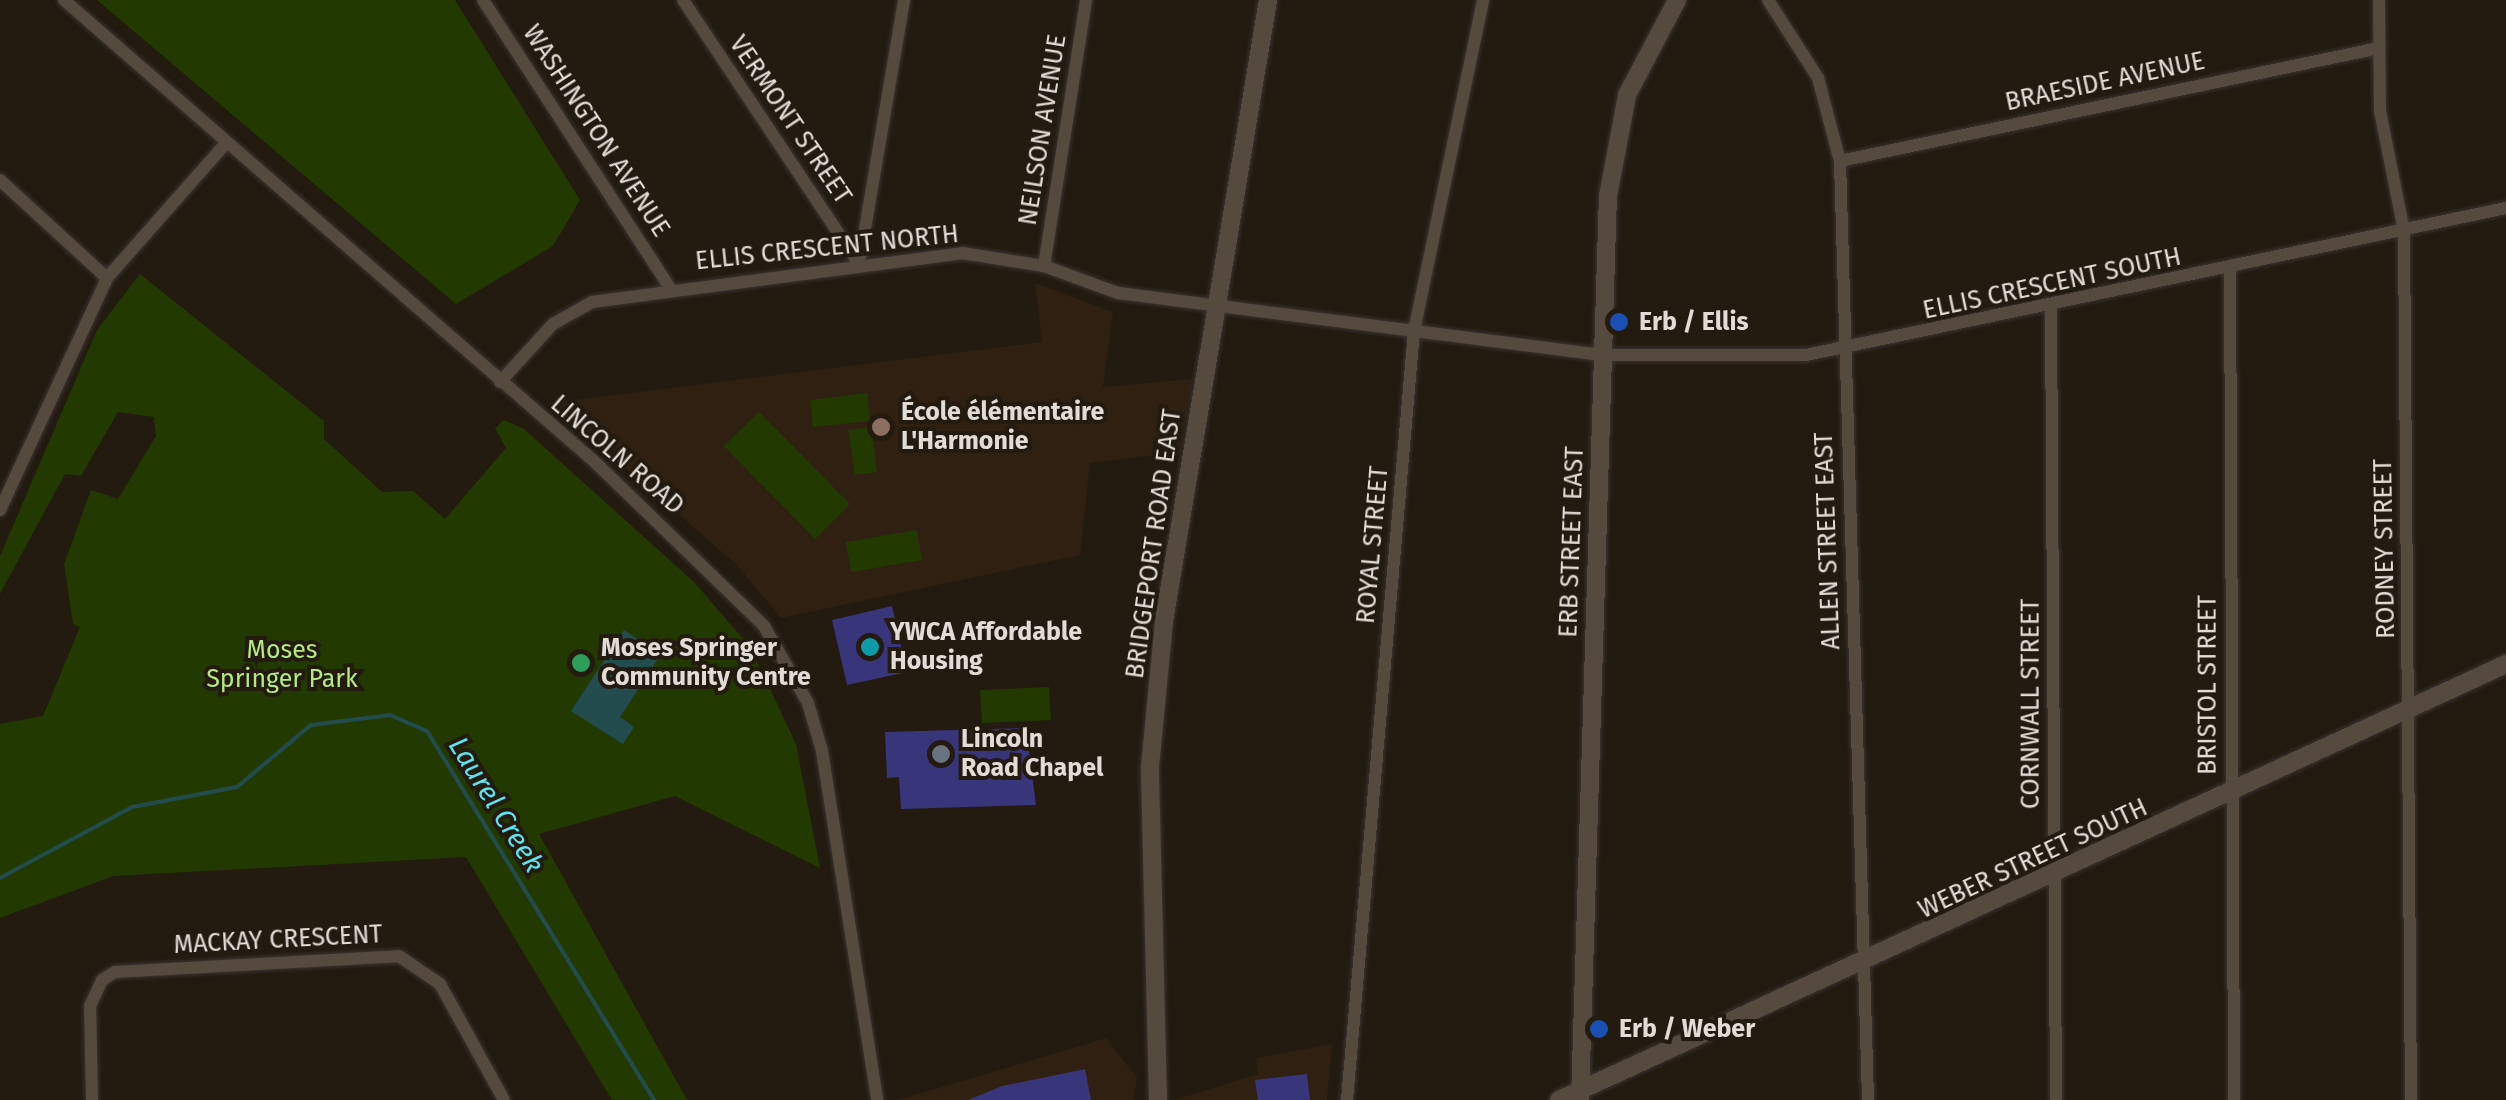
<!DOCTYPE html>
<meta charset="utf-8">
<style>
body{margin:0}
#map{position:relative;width:2506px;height:1100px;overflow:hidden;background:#231a10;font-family:"Fira Sans",sans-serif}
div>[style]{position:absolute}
.built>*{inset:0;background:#2f2012}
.green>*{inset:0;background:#223a02}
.water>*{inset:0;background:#234c4f}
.stream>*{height:4px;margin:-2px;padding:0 2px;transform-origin:2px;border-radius:2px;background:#234c4f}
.building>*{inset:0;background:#39357b}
.roads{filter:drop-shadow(0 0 2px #3b3430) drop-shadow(0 0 2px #3b3430)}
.street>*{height:12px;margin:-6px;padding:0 6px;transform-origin:6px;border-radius:6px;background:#564a3f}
.secondary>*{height:18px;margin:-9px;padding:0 9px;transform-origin:9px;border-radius:9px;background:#564a3f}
.dots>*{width:28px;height:28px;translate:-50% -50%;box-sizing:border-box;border:5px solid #231a10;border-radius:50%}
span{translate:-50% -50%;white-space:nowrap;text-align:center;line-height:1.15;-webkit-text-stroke:8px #231a10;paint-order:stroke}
.street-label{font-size:25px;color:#e3dcd6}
.poi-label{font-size:25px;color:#e3dcd6;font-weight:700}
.left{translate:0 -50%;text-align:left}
.park-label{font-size:25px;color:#b3e980}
.water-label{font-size:28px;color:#5ee3ee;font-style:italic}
</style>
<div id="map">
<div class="built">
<div style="clip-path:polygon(1035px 283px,1113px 312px,1103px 387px,1192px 379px,1180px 452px,1090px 463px,1080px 555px,781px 618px,736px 564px,550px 403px,1042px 342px)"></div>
<div style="clip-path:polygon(1106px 1038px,1137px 1078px,1133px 1100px,898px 1100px)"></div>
<div style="clip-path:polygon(1332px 1044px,1327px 1100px,1174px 1100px,1258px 1074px,1256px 1058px)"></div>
</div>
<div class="green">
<div style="clip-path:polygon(97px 0,455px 0,580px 200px,553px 246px,456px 304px)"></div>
<div style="clip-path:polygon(140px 274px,324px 421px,324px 439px,382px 492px,413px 491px,445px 519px,506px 448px,495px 428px,504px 420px,524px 429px,694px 582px,751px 648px,796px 744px,820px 868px,675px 796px,539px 834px,687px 1100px,612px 1100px,466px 857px,113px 876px,0 918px,0 724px,43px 716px,80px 627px,73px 624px,64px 564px,91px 490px,118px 499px,156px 436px,154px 417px,118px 412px,81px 476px,65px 474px,0 594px,0 556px,97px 330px)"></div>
<div style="clip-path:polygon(867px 393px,870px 421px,813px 427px,810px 400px)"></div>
<div style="clip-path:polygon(759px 412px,850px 504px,815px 539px,724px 446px)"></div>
<div style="clip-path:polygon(871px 427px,877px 472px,855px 475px,848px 430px)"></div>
<div style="clip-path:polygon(917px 530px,922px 560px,851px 572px,846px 542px)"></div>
<div style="clip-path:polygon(1049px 687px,1051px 720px,982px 723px,980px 690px)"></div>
</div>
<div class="water">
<div style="clip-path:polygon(624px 630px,661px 654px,620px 717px,634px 727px,623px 744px,571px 711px)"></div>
</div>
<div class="stream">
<div style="left:0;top:878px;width:150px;rotate:-28.3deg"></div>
<div style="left:132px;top:807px;width:107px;rotate:-10.8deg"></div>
<div style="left:237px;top:787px;width:97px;rotate:-40deg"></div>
<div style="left:311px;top:725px;width:80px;rotate:-7.2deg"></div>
<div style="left:390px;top:715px;width:40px;rotate:23.4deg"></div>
<div style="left:427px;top:731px;width:433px;rotate:58.4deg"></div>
</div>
<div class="building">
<div style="clip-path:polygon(892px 606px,907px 672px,847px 685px,832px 620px)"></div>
<div style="clip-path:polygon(1026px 728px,1036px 805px,901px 809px,899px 777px,887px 778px,885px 732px)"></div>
<div style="clip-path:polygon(1085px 1069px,1091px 1100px,968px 1100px,1002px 1086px)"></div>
<div style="clip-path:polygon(1307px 1074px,1310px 1100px,1258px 1100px,1255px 1080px)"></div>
</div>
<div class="roads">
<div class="street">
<div style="left:64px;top:0;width:705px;rotate:41.03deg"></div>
<div style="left:596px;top:463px;width:234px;rotate:44.1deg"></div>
<div style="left:764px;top:626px;width:89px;rotate:60.3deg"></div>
<div style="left:808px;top:703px;width:50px;rotate:73.7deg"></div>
<div style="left:822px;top:751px;width:353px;rotate:81deg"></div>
<div style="left:483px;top:0;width:343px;rotate:57deg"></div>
<div style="left:683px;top:0;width:317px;rotate:56.3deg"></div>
<div style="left:1768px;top:0;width:93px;rotate:57.3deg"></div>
<div style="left:1818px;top:78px;width:86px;rotate:75.2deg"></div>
<div style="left:1840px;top:161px;width:939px;rotate:88.29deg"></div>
<div style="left:2379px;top:0;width:111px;rotate:89.5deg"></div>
<div style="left:2380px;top:111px;width:122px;rotate:78.7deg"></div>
<div style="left:2404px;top:231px;width:869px;rotate:89.54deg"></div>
<div style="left:1840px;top:161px;width:551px;rotate:-11.84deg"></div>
<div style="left:0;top:180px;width:145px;rotate:42.5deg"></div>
<div style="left:859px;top:264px;width:268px;rotate:-80.3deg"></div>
<div style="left:1044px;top:266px;width:269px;rotate:-81deg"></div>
<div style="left:2230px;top:269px;width:831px;rotate:89.72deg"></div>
<div style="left:2051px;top:308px;width:792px;rotate:89.64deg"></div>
<div style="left:500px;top:382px;width:79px;rotate:-47.6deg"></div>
<div style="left:553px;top:324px;width:45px;rotate:-29.4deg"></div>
<div style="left:592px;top:302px;width:373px;rotate:-7.5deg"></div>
<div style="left:962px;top:253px;width:83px;rotate:9deg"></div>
<div style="left:1044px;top:266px;width:79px;rotate:20deg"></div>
<div style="left:1118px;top:293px;width:488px;rotate:7.3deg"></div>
<div style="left:1602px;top:355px;width:204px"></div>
<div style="left:1806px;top:355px;width:715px;rotate:-11.86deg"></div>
<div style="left:0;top:510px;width:255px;rotate:-65.2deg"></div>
<div style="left:107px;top:278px;width:180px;rotate:-48.6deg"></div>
<div style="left:92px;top:1100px;width:94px;rotate:-91.2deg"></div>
<div style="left:90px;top:1006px;width:29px;rotate:-65deg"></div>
<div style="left:102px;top:980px;width:15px;rotate:-32deg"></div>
<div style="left:115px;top:972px;width:284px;rotate:-3.2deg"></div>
<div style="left:399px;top:956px;width:50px;rotate:34.3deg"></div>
<div style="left:440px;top:984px;width:132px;rotate:61.1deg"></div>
<div style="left:1347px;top:1100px;width:772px;rotate:-85.02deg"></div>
<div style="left:1414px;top:331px;width:338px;rotate:-78.2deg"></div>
</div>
<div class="secondary">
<div style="left:1158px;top:1100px;width:333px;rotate:-91.4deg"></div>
<div style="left:1150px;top:767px;width:147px;rotate:-84.5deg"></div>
<div style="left:1164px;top:621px;width:630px;rotate:-80.49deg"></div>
<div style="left:1559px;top:1100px;width:1043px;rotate:-24.72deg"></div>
<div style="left:1580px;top:1100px;width:904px;rotate:-88.23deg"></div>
<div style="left:1608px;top:196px;width:103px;rotate:-79.3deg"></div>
<div style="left:1627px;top:95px;width:107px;rotate:-62.2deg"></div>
</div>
</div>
<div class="dots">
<div style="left:1619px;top:322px;background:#1a4fb4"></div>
<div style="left:881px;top:427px;background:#8d6e63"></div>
<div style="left:870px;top:647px;background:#0f9aa8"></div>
<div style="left:581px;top:663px;background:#2e9e5b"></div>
<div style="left:941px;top:754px;background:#6b7280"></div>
<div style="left:1599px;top:1029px;background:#1a4fb4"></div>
</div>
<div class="street-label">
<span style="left:2105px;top:82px;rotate:-12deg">BRAESIDE AVENUE</span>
<span style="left:790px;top:120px;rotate:56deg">VERMONT STREET</span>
<span style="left:1043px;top:130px;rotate:-81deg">NEILSON AVENUE</span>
<span style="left:596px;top:131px;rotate:57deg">WASHINGTON AVENUE</span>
<span style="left:827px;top:248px;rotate:-6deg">ELLIS CRESCENT NORTH</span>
<span style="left:2052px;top:284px;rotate:-12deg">ELLIS CRESCENT SOUTH</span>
<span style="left:617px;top:455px;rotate:41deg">LINCOLN ROAD</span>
<span style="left:1828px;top:541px;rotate:-92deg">ALLEN STREET EAST</span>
<span style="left:1572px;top:542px;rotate:-88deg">ERB STREET EAST</span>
<span style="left:1154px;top:544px;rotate:-82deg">BRIDGEPORT ROAD EAST</span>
<span style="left:1373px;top:545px;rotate:-85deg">ROYAL STREET</span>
<span style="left:2385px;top:549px;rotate:-91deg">RODNEY STREET</span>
<span style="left:2208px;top:685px;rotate:-90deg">BRISTOL STREET</span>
<span style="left:2031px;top:704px;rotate:-90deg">CORNWALL STREET</span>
<span style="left:2033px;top:859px;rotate:-25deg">WEBER STREET SOUTH</span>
<span style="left:278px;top:940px;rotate:-3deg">MACKAY CRESCENT</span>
</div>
<div class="poi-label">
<span class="left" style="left:1639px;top:322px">Erb / Ellis</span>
<span class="left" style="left:901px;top:427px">École élémentaire<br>L'Harmonie</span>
<span class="left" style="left:890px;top:647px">YWCA Affordable<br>Housing</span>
<span class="left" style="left:601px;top:663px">Moses Springer<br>Community Centre</span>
<span class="left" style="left:961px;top:754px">Lincoln<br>Road Chapel</span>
<span class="left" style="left:1619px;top:1029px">Erb / Weber</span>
</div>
<div class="park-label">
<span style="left:282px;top:665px">Moses<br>Springer Park</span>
</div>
<div class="water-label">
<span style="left:496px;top:805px;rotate:58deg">Laurel Creek</span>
</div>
</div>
